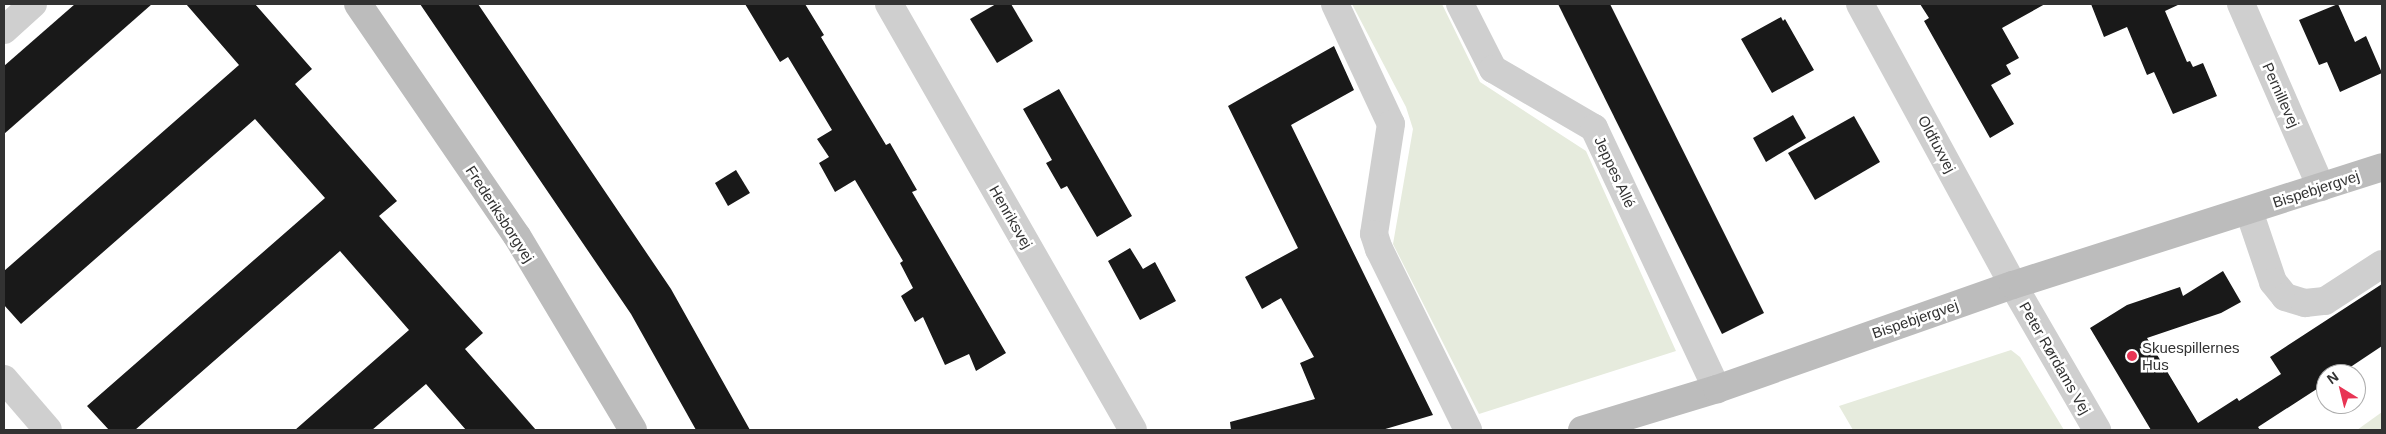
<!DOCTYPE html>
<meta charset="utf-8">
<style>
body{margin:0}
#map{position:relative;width:2386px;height:434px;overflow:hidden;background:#fff;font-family:Helvetica,sans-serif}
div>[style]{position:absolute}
.green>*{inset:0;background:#e6ebdd}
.building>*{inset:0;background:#191919}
.street>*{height:28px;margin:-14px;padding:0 14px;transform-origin:14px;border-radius:14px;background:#cfcfcf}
.secondary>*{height:28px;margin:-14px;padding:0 14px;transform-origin:14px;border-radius:14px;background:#bcbcbc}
.dots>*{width:14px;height:14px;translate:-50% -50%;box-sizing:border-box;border:2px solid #fff;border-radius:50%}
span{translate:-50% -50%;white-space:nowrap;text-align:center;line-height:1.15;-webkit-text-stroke:5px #fff;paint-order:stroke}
.street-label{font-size:15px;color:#323232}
.poi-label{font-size:15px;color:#323232}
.left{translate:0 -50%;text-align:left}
.frame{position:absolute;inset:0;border:5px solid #323232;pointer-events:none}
.north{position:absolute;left:2316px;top:364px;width:50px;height:50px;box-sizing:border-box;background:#fff;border:1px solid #adadad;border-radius:50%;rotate:324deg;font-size:14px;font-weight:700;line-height:20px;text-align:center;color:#323232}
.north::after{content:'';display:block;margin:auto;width:18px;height:22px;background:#e83454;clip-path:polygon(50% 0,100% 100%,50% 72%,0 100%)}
</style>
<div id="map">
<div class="green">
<div style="clip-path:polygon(1352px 4px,1442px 4px,1480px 82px,1586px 151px,1676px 351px,1479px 414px,1393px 244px,1413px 129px,1406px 107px)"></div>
<div style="clip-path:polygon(2011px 350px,2020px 357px,2064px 430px,1853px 430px,1839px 406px)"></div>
<div style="clip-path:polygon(2382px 412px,2382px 430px,2357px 430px)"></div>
</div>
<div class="building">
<div style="clip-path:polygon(75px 4px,152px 4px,4px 134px,4px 66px)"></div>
<div style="clip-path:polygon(186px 4px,255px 4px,312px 69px,295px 84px,397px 201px,379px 216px,483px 333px,465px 349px,536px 430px,466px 430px,426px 384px,372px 430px,295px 430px,409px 330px,340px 251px,135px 430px,109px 430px,87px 406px,325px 198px,255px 119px,21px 324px,4px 305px,4px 271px,239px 65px)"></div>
<div style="clip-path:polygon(420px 4px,478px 4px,671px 289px,750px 430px,696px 430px,631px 314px)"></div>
<div style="clip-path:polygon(745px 4px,805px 4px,824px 35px,821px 37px,886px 145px,890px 143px,917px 190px,912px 192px,1006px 353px,976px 371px,969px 354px,945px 365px,923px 317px,915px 322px,901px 296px,913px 288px,900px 263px,903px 261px,855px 180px,835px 192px,819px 163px,829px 157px,817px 139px,832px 130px,788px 57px,780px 62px)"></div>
<div style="clip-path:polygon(996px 4px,1011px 4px,1033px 41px,997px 63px,970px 19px)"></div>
<div style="clip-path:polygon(1558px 4px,1610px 4px,1764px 313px,1722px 334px)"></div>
<div style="clip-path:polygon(1920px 4px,2045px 4px,2002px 28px,2019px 58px,2006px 65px,2011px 74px,1991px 85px,2014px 124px,1990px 138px,1924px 21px,1929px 18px)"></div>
<div style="clip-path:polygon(2091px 4px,2180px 4px,2165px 11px,2187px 62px,2190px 61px,2193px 67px,2203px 63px,2217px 96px,2173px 114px,2154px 72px,2147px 75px,2127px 27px,2104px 37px)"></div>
<div style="clip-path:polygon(2338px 4px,2355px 42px,2366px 36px,2382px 73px,2340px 92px,2327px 62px,2319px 65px,2299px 20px)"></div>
<div style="clip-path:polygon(1781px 17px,1783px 21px,1785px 19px,1814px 70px,1772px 93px,1741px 39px)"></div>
<div style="clip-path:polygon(1334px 46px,1354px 90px,1291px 125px,1433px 415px,1382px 430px,1231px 430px,1230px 422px,1315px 399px,1300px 363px,1314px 357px,1281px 298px,1262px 309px,1245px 277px,1298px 248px,1228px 106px)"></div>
<div style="clip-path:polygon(1059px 89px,1132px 216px,1097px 237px,1067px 186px,1061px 189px,1046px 163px,1052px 160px,1023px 109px)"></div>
<div style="clip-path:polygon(1793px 115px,1806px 138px,1766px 162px,1753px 138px)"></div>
<div style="clip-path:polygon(1854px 116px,1880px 162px,1815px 200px,1788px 153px)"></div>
<div style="clip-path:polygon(736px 170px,750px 193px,728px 206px,715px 183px)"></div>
<div style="clip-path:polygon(1130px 248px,1143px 269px,1155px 262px,1176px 301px,1140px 320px,1108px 261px)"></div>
<div style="clip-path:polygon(2223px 271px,2241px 302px,2221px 313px,2147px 338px,2198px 423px,2237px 398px,2239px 401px,2281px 374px,2270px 357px,2382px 284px,2382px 346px,2340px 374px,2326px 374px,2326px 383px,2258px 427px,2260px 430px,2151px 430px,2090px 328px,2127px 305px,2180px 287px,2183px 296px)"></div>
</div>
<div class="street">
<div style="left:889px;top:4px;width:491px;rotate:60.2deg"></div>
<div style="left:1335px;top:4px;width:132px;rotate:65deg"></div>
<div style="left:1391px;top:124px;width:111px;rotate:98.8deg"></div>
<div style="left:1374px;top:234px;width:16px;rotate:72deg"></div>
<div style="left:1379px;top:249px;width:202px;rotate:63.8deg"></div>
<div style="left:1460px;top:4px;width:73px;rotate:63.1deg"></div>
<div style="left:1493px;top:69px;width:117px;rotate:30.3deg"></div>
<div style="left:1594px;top:128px;width:289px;rotate:64.8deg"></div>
<div style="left:1860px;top:4px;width:320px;rotate:61.4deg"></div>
<div style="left:2013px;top:285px;width:168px;rotate:59.9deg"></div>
<div style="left:2241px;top:4px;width:200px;rotate:66.4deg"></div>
<div style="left:4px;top:30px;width:39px;rotate:-42deg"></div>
<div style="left:2249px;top:211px;width:75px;rotate:71.3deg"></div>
<div style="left:2273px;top:282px;width:19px;rotate:51deg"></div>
<div style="left:2285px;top:297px;width:21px;rotate:17deg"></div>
<div style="left:2305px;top:303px;width:20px;rotate:-6deg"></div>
<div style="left:2325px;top:301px;width:68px;rotate:-33deg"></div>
<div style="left:4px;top:379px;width:67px;rotate:49.2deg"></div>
</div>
<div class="secondary">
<div style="left:358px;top:4px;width:281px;rotate:55.6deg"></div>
<div style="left:517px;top:236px;width:226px;rotate:59.1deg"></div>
<div style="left:1582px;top:430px;width:141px;rotate:-16.9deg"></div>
<div style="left:1717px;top:389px;width:314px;rotate:-19.4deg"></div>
<div style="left:2013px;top:285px;width:387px;rotate:-17.7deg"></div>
</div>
<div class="dots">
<div style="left:2132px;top:356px;background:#e83454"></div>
</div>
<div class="street-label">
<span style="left:2281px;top:95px;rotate:66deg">Pernillevej</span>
<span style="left:1937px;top:144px;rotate:62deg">Oldfuxvej</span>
<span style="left:1615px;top:172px;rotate:65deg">Jeppes Allé</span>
<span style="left:2316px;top:189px;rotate:-18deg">Bispebjergvej</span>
<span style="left:500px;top:214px;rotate:57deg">Frederiksborgvej</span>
<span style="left:1011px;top:217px;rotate:60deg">Henriksvej</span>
<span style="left:1915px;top:319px;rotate:-19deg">Bispebjergvej</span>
<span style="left:2055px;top:358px;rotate:60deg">Peter Rørdams Vej</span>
</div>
<div class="poi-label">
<span class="left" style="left:2142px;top:356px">Skuespillernes<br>Hus</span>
</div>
<div class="frame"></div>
<div class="north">N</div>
</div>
